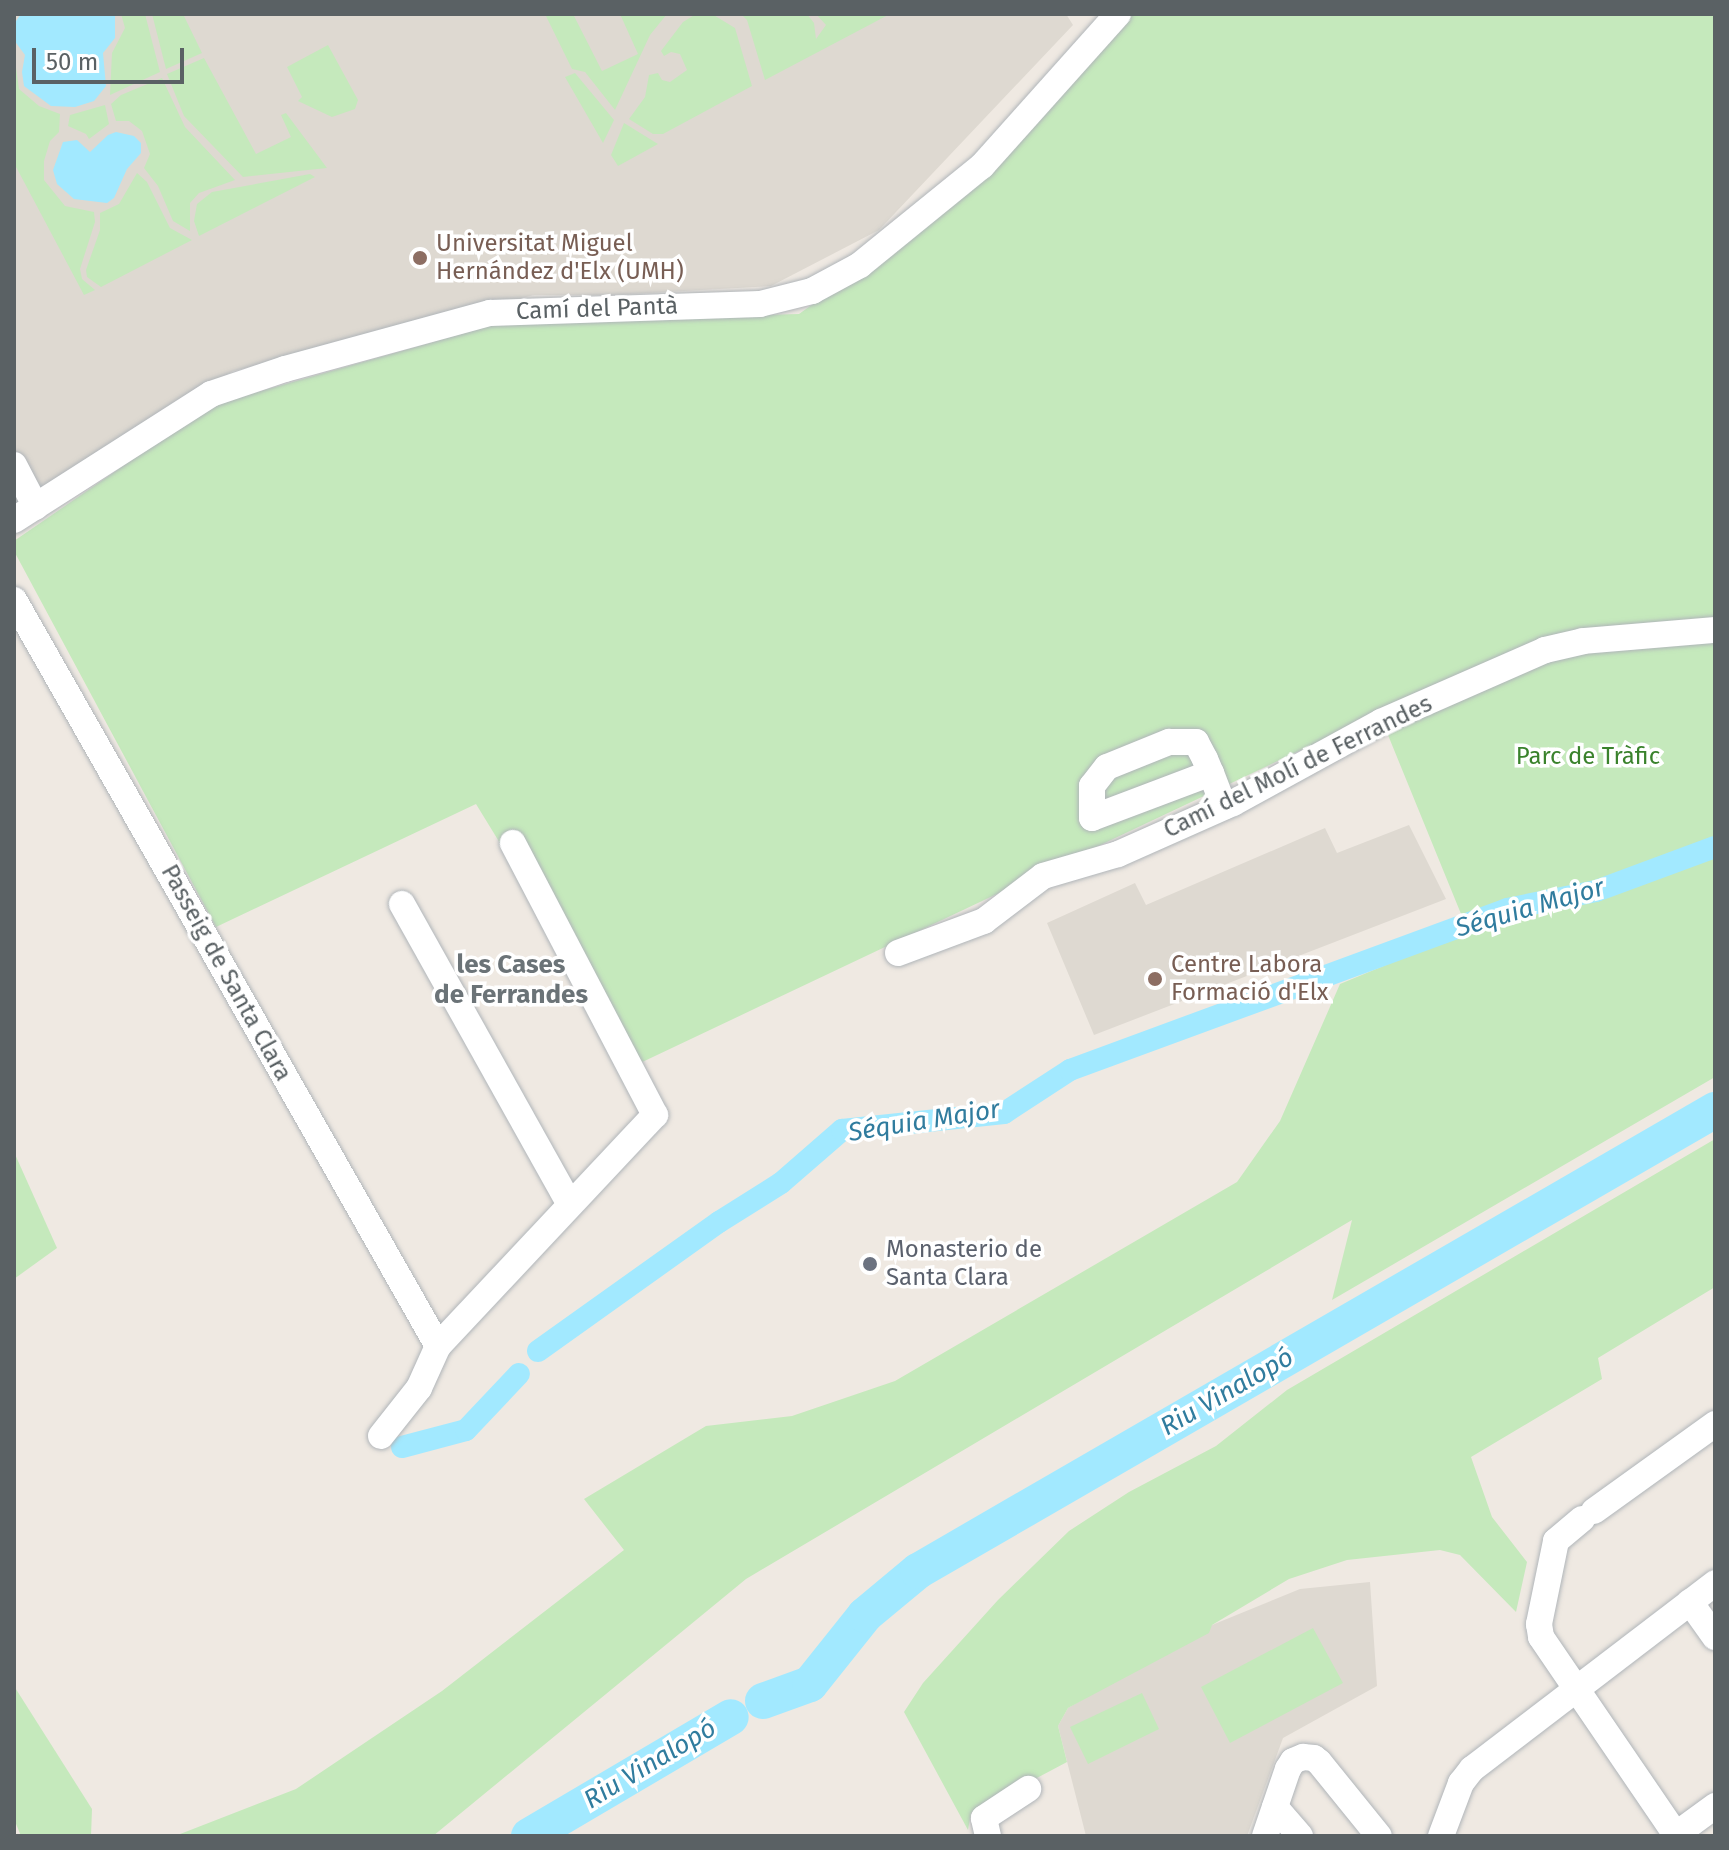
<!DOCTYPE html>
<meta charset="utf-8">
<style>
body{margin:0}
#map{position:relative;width:1729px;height:1850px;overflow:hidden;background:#efe9e2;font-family:"Fira Sans",sans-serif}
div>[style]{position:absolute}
.education>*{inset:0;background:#ded9d1}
.green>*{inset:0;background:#c5e9bc}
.water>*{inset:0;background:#a2e9ff}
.canal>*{height:22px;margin:-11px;padding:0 11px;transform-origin:11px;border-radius:11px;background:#a2e9ff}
.river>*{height:36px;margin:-18px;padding:0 18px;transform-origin:18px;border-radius:18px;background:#a2e9ff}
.roads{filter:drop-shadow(0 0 2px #b0b5b9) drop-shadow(0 0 2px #b0b5b9)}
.minor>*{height:26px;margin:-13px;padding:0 13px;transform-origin:13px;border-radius:13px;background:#fff}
.dots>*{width:22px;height:22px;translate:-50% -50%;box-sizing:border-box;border:4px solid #fff;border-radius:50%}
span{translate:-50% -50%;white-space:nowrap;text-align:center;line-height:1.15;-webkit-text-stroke:7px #fff;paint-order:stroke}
.education-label{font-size:24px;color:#785e54}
.left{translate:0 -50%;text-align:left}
.street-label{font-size:24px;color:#5a6164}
.park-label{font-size:24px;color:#3a822c}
.worship-label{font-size:24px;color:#5b616d}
.water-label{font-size:26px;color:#307c9e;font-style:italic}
.neighbourhood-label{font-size:26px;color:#6b7377;font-weight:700}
.frame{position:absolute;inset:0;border:16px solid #5a6164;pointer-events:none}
.scale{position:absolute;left:32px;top:48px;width:152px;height:36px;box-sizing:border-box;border:4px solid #5a6164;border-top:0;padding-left:10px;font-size:24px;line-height:28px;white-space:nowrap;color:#5a6164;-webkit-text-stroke:6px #fff;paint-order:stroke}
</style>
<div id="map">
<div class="education">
<div style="clip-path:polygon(14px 14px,1066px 14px,1073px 25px,879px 230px,771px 286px,612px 295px,534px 295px,233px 371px,14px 508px)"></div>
<div style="clip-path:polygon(1409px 825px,1446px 899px,1094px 1035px,1047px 923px,1135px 883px,1146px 905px,1325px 828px,1337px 853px)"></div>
<div style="clip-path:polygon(1370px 1582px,1377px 1686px,1283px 1738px,1247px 1836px,1086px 1836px,1058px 1726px,1068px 1708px,1212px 1625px,1300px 1589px)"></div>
</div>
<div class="green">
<div style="clip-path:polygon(121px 14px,145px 14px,160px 72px,110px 95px,112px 53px,125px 28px)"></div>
<div style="clip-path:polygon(152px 14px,183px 14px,202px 53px,166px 69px)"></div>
<div style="clip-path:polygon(545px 14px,573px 14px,602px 71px,638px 54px,620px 14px,667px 14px,650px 35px,615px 110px,585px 72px,572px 69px)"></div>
<div style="clip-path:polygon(696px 14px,712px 14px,735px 28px,752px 86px,663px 134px,653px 134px,629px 119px,645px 97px,649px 75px,658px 73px,662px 80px,670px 82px,687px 70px,680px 54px,671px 52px,664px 56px,661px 51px,683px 22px)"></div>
<div style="clip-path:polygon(741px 14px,807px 14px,814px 23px,816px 39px,826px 25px,816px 14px,890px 14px,765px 80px,747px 20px)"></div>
<div style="clip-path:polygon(1126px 14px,1715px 14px,1715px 1077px,1332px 1300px,1352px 1220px,746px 1579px,433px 1836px,175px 1836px,296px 1789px,442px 1691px,624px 1550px,584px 1499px,706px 1426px,792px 1416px,895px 1381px,1237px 1182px,1280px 1121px,1340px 984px,1468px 931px,1379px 713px,636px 1065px,476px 804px,216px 927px,14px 551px,14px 541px,212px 405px,507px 321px,799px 314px,915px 231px)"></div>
<div style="clip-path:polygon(328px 45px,358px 100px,355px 109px,332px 117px,298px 101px,302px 97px,287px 67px)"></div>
<div style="clip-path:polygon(14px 53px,19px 89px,39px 106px,60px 114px,59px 132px,50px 141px,44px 161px,44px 180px,65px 206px,94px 212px,95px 222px,80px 269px,82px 279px,95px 290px,84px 295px,14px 163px)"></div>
<div style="clip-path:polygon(204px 58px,256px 154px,291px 137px,281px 115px,286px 113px,327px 168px,243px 177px,184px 116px,167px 74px)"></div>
<div style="clip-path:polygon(575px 73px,614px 120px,603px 143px,565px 77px)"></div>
<div style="clip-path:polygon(162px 78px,185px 127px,235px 180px,199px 193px,190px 203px,190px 231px,173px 221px,158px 186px,144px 168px,150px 154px,142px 131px,129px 121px,116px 121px,111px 104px,121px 95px)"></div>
<div style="clip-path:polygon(105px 105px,109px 124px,89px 139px,86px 134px,68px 126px,70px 115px)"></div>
<div style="clip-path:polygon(624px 123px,658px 144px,618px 166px,611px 155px)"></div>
<div style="clip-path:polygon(137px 173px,147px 182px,170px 228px,192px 240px,101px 287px,87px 277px,86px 270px,100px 230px,100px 213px,119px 204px)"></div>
<div style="clip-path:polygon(310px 174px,315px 177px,199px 236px,194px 221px,197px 204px,212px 192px)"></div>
<div style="clip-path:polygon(1715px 1139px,1715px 1287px,1598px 1358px,1602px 1379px,1471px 1457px,1492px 1517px,1527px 1562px,1516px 1612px,1460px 1555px,1440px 1550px,1347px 1560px,1289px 1579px,1212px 1625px,1209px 1633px,1068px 1708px,1058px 1726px,1067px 1762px,971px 1813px,968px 1830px,904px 1712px,923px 1683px,998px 1600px,1069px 1531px,1129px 1492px,1216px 1446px,1287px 1390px)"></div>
<div style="clip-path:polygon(14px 1152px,57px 1248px,14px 1279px)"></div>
<div style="clip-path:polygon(1313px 1628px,1343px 1683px,1230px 1743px,1201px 1687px)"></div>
<div style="clip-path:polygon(14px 1686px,92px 1809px,91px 1836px,21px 1836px,14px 1819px)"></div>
<div style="clip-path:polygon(1142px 1693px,1159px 1729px,1088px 1764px,1070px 1727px)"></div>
</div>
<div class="water">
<div style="clip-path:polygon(21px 14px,115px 15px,115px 38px,103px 53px,106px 86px,94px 101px,75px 107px,51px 106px,24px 86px,22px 72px,25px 55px,14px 40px,14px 24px)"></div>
<div style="clip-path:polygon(116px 132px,134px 136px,141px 143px,141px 153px,127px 169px,114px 198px,107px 203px,74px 199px,57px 184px,53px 170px,63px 142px,77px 140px,90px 152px,108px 135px)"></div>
</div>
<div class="canal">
<div style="left:538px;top:1351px;width:222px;rotate:-35.5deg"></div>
<div style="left:719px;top:1222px;width:73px;rotate:-32.2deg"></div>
<div style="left:781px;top:1183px;width:81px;rotate:-41deg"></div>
<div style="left:842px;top:1130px;width:163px;rotate:-6deg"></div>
<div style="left:1004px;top:1113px;width:79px;rotate:-33.1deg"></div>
<div style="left:1070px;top:1070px;width:466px;rotate:-20.2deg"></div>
<div style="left:1507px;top:909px;width:91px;rotate:-11.4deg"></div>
<div style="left:1596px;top:891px;width:127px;rotate:-20.3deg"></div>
<div style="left:402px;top:1447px;width:66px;rotate:-14.9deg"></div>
<div style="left:466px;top:1430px;width:77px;rotate:-46.6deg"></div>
</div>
<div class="river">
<div style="left:763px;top:1701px;width:50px;rotate:-19.9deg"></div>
<div style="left:810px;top:1684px;width:88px;rotate:-51.4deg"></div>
<div style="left:865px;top:1615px;width:69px;rotate:-39.7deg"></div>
<div style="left:918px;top:1571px;width:921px;rotate:-30.05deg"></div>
<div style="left:529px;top:1836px;width:234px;rotate:-30.5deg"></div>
</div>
<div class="roads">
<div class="minor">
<div style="left:14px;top:465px;width:47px;rotate:62.4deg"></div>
<div style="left:14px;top:520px;width:234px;rotate:-32.6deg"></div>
<div style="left:211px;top:394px;width:78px;rotate:-18.7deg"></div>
<div style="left:285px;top:369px;width:213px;rotate:-15.3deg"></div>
<div style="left:490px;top:313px;width:270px;rotate:-1.9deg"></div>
<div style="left:760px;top:304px;width:54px;rotate:-14deg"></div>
<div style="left:812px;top:291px;width:55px;rotate:-28.4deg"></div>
<div style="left:860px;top:265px;width:157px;rotate:-39.1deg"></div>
<div style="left:982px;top:166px;width:204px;rotate:-48.2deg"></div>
<div style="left:14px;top:600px;width:858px;rotate:60.39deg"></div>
<div style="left:1211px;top:773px;width:127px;rotate:159.3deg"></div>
<div style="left:1092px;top:818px;width:32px;rotate:-90deg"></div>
<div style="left:1092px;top:786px;width:24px;rotate:-52deg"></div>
<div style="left:1107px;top:767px;width:67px;rotate:-22deg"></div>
<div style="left:1169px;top:742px;width:27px"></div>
<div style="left:1196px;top:742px;width:19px;rotate:62deg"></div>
<div style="left:1205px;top:759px;width:15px;rotate:67deg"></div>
<div style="left:1211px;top:773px;width:36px;rotate:69deg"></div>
<div style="left:402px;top:904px;width:344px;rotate:60.8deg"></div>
<div style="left:898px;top:953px;width:92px;rotate:-20.4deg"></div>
<div style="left:984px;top:921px;width:74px;rotate:-37.3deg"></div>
<div style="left:1043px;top:876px;width:78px;rotate:-16.3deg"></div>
<div style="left:1118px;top:854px;width:126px;rotate:-23.9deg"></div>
<div style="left:1233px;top:803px;width:169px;rotate:-28.7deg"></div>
<div style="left:1381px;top:722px;width:179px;rotate:-23.7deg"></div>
<div style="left:1545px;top:650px;width:39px;rotate:-13deg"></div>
<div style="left:1583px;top:641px;width:132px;rotate:-4.8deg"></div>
<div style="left:381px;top:1436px;width:61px;rotate:-51.6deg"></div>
<div style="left:419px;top:1388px;width:46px;rotate:-65.7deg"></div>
<div style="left:438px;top:1346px;width:317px;rotate:-46.8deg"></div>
<div style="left:655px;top:1115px;width:307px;rotate:-117.6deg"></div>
<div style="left:1594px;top:1511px;width:149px;rotate:-35.7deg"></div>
<div style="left:1582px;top:1519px;width:34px;rotate:140deg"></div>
<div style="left:1556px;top:1541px;width:85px;rotate:101.6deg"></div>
<div style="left:1539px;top:1624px;width:13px;rotate:81deg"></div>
<div style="left:1541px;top:1637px;width:241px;rotate:55.7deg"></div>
<div style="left:1690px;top:1602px;width:43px;rotate:54.5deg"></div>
<div style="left:1275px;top:1807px;width:38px;rotate:49deg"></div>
<div style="left:988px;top:1836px;width:18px;rotate:-103deg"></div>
<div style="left:984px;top:1818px;width:53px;rotate:-33.4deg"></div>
<div style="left:1265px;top:1836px;width:71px;rotate:-71.1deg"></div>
<div style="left:1288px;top:1769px;width:9px;rotate:-58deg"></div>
<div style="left:1293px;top:1761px;width:11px;rotate:-22deg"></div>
<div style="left:1303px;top:1757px;width:11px;rotate:5deg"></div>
<div style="left:1314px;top:1758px;width:6px;rotate:39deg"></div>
<div style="left:1319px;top:1762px;width:95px;rotate:51deg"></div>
<div style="left:1441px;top:1836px;width:57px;rotate:-69.3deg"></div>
<div style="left:1461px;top:1783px;width:18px;rotate:-52deg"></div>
<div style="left:1472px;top:1769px;width:306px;rotate:-37.4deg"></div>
<div style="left:1674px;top:1836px;width:51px;rotate:-36.2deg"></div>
</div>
</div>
<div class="dots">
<div style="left:420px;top:258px;background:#8d6e63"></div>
<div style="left:1155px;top:979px;background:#8d6e63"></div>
<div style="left:870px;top:1264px;background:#6b7280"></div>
</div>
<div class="education-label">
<span class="left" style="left:436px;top:258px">Universitat Miguel<br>Hernández d'Elx (UMH)</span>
<span class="left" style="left:1171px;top:979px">Centre Labora<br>Formació d'Elx</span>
</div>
<div class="street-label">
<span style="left:597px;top:309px;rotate:-2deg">Camí del Pantà</span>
<span style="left:1298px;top:767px;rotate:-26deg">Camí del Molí de Ferrandes</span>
<span style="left:226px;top:973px;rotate:61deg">Passeig de Santa Clara</span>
</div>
<div class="park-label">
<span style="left:1588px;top:757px">Parc de Tràfic</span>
</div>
<div class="worship-label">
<span class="left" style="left:886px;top:1264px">Monasterio de<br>Santa Clara</span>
</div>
<div class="water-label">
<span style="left:1530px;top:908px;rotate:-16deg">Séquia Major</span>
<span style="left:924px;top:1121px;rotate:-9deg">Séquia Major</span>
<span style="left:1227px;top:1392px;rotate:-30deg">Riu Vinalopó</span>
<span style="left:650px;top:1764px;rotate:-31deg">Riu Vinalopó</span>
</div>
<div class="neighbourhood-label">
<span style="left:511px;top:980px">les Cases<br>de Ferrandes</span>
</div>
<div class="frame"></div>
<div class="scale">50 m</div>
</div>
